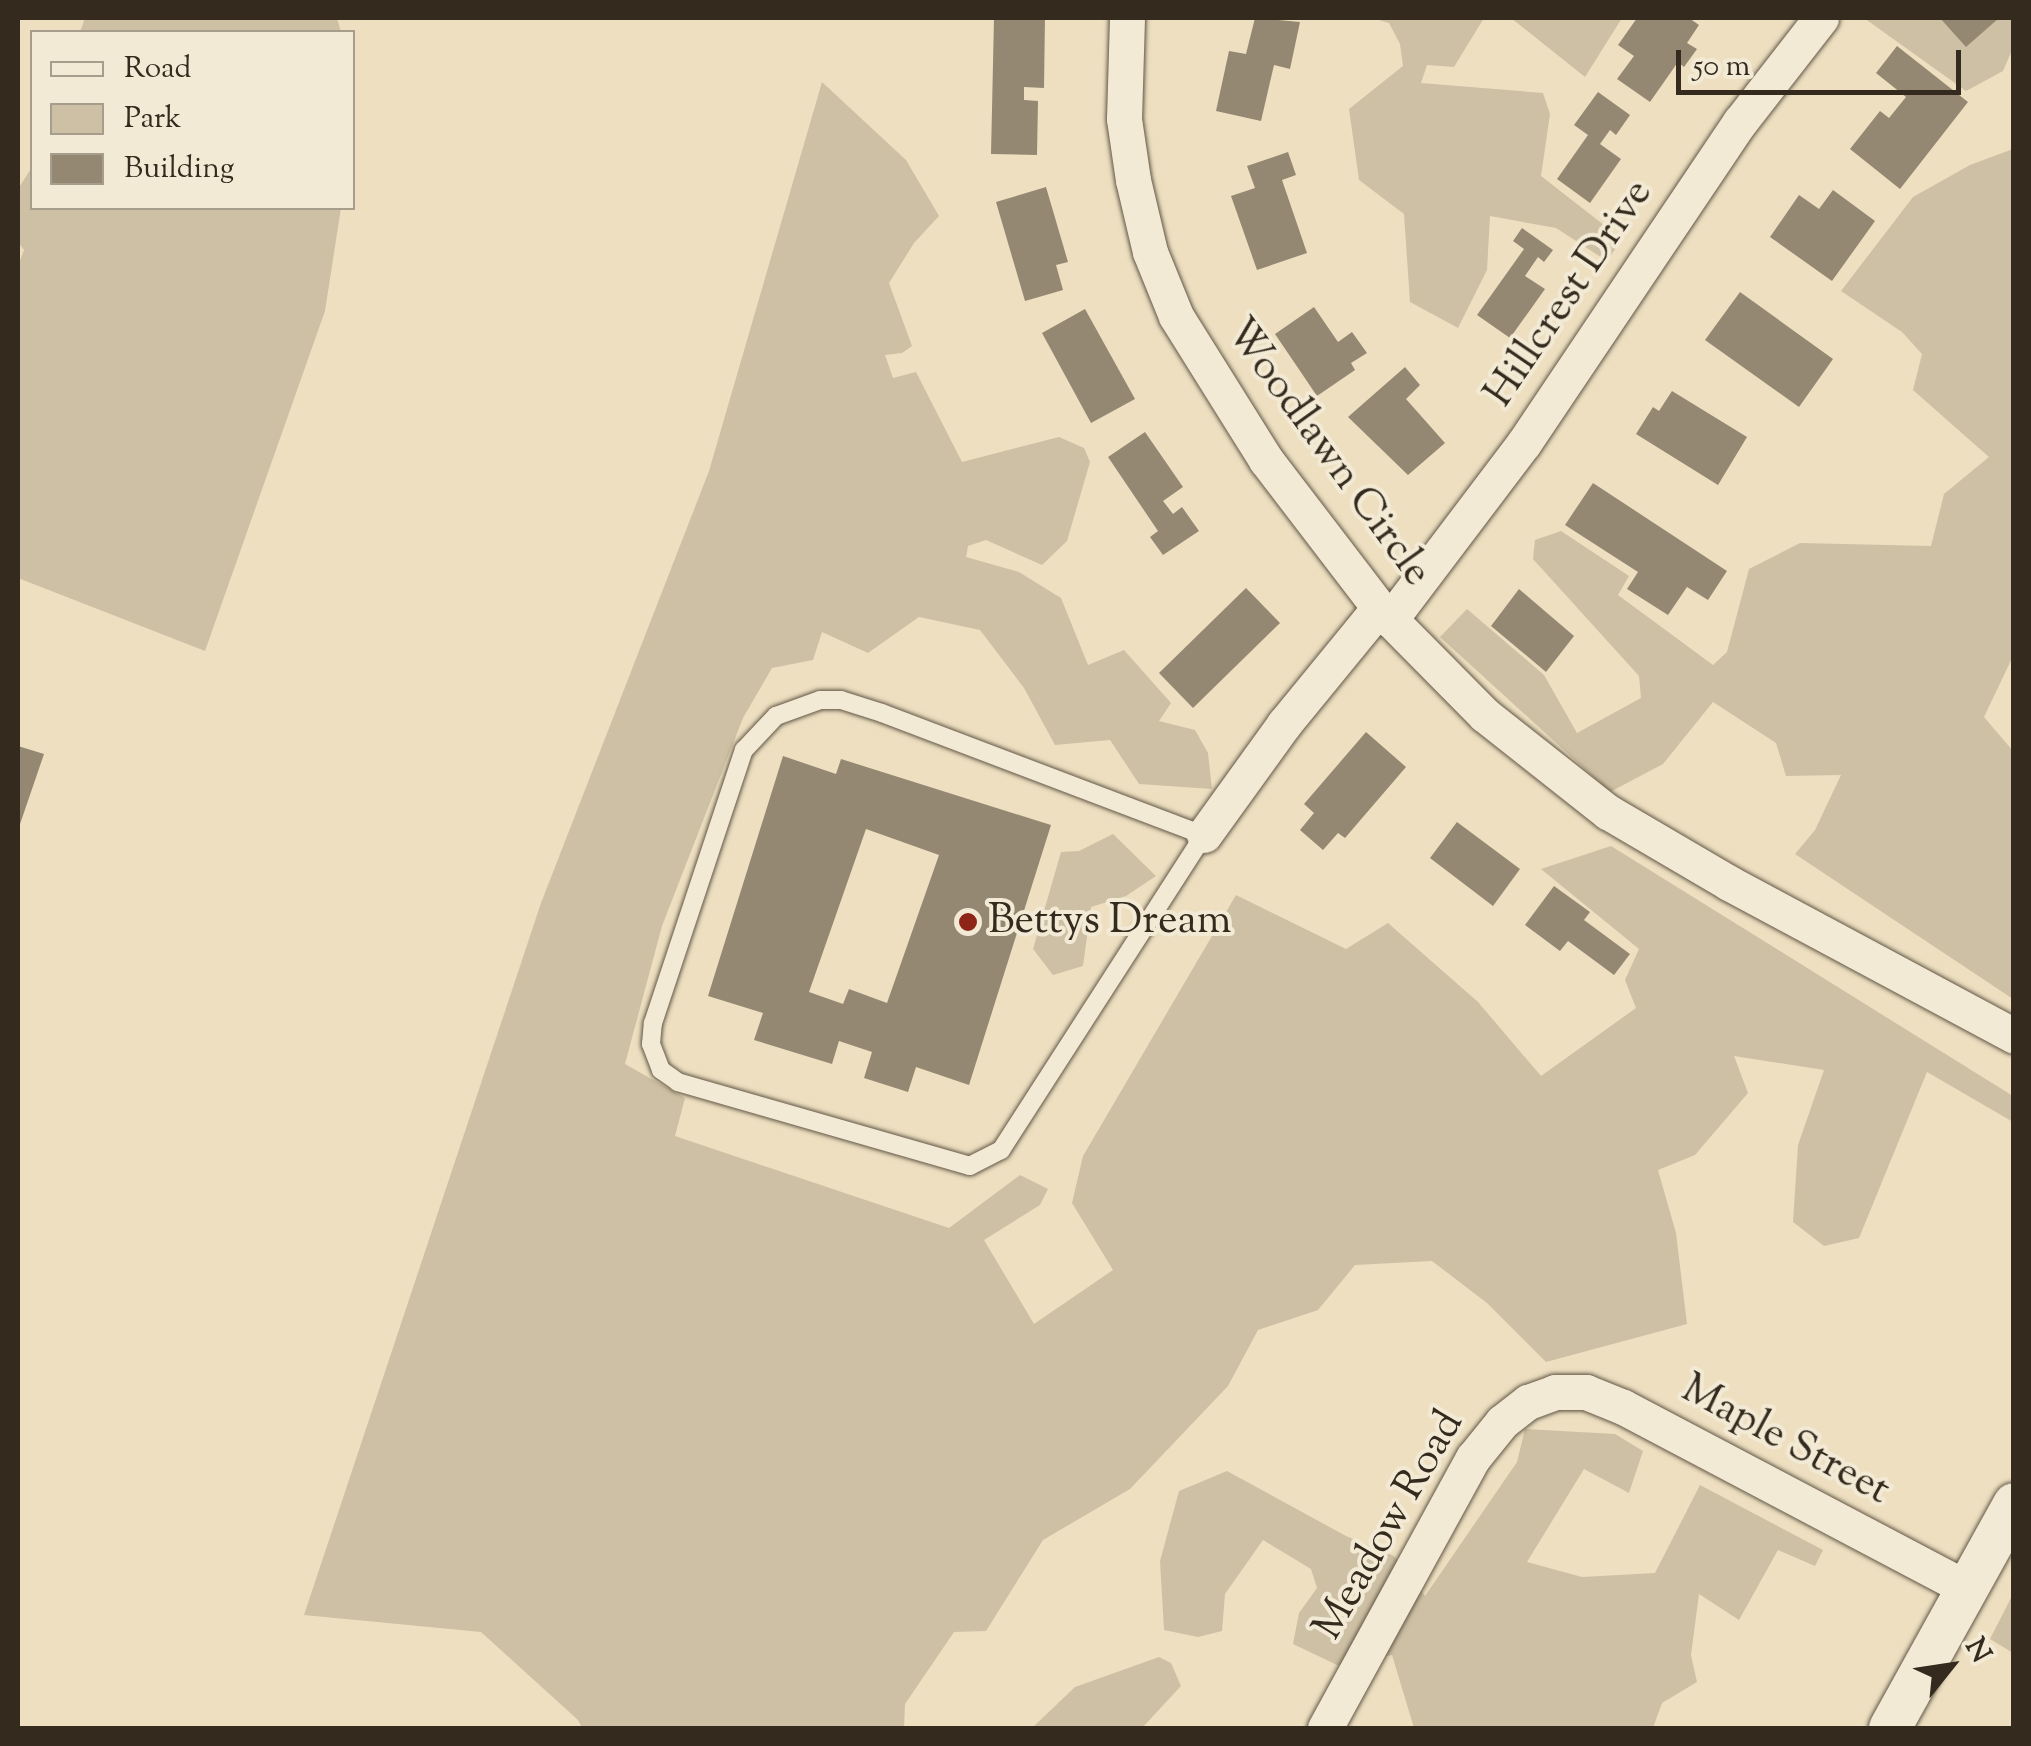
<!DOCTYPE html>
<style>
body{margin:0}
#map{position:relative;width:2031px;height:1746px;overflow:hidden;background:#eddfc0;font-family:"Sorts Mill Goudy",serif}
div>[style]{position:absolute}
.green>*{inset:0;background:#cec0a4}
.building>*{inset:0;background:#948872}
.roads{filter:drop-shadow(0 0 2px #625746) drop-shadow(0 0 2px #625746)}
.service>*{height:18px;margin:-9px;padding:0 9px;transform-origin:9px;border-radius:9px;background:#f3ead6}
.minor>*{height:35px;margin:-17.5px;padding:0 17.5px;transform-origin:17.5px;border-radius:17.5px;background:#f3ead6}
.tertiary>*{height:42px;margin:-21px;padding:0 21px;transform-origin:21px;border-radius:21px;background:#f3ead6}
.dots>*{width:28px;height:28px;translate:-50% -50%;box-sizing:border-box;border:5px solid #f3ead6;border-radius:50%}
span{translate:-50% -50%;white-space:nowrap;text-align:center;line-height:1.15;-webkit-text-stroke:8px #f3ead6;paint-order:stroke}
.street-label{font-size:42px;color:#342a1d}
.poi-label{font-size:42px;color:#342a1d}
.left{translate:0 -50%;text-align:left}
.frame{position:absolute;inset:0;border:20px solid #342a1d;pointer-events:none}
.legend{position:absolute;left:30px;top:30px;width:325px;height:180px;box-sizing:border-box;background:#f3ead6;border:2px solid #a79d8c;margin:0;padding:12px 18px;list-style:none;font-size:30px;color:#342a1d}
.legend li{display:flex;align-items:center;gap:20px;height:50px}
.legend b{width:50px;border:2px solid #a79d8c}
.north{position:absolute;left:1901px;top:1616px;width:100px;height:100px;-webkit-text-stroke:8px #f3ead6;paint-order:stroke;rotate:60deg;font-size:28px;font-weight:700;line-height:40px;text-align:center;color:#342a1d}
.north::after{content:'';display:block;margin:auto;width:35px;height:45px;background:#342a1d;clip-path:polygon(50% 0,100% 100%,50% 72%,0 100%)}
.scale{position:absolute;left:1676px;top:50px;width:285px;height:45px;box-sizing:border-box;border:5px solid #342a1d;border-top:0;padding-left:12px;font-size:30px;line-height:35px;white-space:nowrap;color:#342a1d;-webkit-text-stroke:8px #f3ead6;paint-order:stroke}
</style>
<div id="map">
<div class="green">
<div style="clip-path:polygon(85px 18px,337px 18px,341px 32px,80px 32px)"></div>
<div style="clip-path:polygon(1372px 18px,1484px 18px,1454px 67px,1427px 65px,1421px 83px,1543px 93px,1550px 114px,1541px 176px,1622px 239px,1607px 261px,1556px 228px,1490px 216px,1487px 270px,1458px 328px,1410px 302px,1404px 214px,1359px 180px,1349px 109px,1403px 66px,1400px 44px,1389px 23px)"></div>
<div style="clip-path:polygon(1511px 18px,1622px 18px,1585px 77px)"></div>
<div style="clip-path:polygon(1864px 18px,2013px 18px,2013px 48px,2003px 71px,1966px 91px)"></div>
<div style="clip-path:polygon(822px 82px,906px 160px,939px 216px,914px 243px,889px 283px,912px 346px,902px 353px,885px 355px,893px 378px,916px 372px,962px 462px,1059px 437px,1084px 448px,1090px 462px,1067px 541px,1042px 565px,986px 540px,968px 546px,966px 557px,1019px 572px,1061px 598px,1088px 665px,1124px 650px,1171px 703px,1159px 721px,1195px 730px,1208px 753px,1212px 789px,1139px 784px,1110px 740px,1055px 745px,1024px 688px,980px 630px,919px 617px,868px 653px,822px 632px,813px 660px,772px 668px,743px 718px,662px 926px,625px 1064px,685px 1098px,675px 1136px,949px 1228px,1020px 1175px,1048px 1189px,1040px 1205px,984px 1240px,1034px 1324px,1113px 1270px,1072px 1203px,1083px 1156px,1236px 895px,1346px 949px,1388px 923px,1478px 1002px,1541px 1076px,1636px 1008px,1625px 980px,1639px 949px,1541px 869px,1611px 846px,2013px 1096px,2013px 1122px,1927px 1072px,1859px 1238px,1824px 1246px,1793px 1222px,1798px 1145px,1824px 1070px,1734px 1056px,1748px 1093px,1695px 1155px,1658px 1170px,1676px 1233px,1687px 1324px,1546px 1362px,1487px 1303px,1432px 1261px,1355px 1265px,1318px 1310px,1258px 1330px,1228px 1386px,1130px 1489px,1043px 1540px,986px 1631px,954px 1632px,905px 1704px,904px 1728px,582px 1728px,578px 1720px,481px 1632px,304px 1615px,541px 903px,709px 471px)"></div>
<div style="clip-path:polygon(2013px 149px,2014px 654px,1984px 717px,2013px 751px,2013px 999px,1795px 854px,1815px 830px,1841px 775px,1786px 776px,1776px 743px,1713px 702px,1663px 764px,1610px 792px,1440px 637px,1467px 609px,1544px 675px,1577px 733px,1641px 698px,1639px 676px,1533px 559px,1535px 540px,1561px 531px,1629px 576px,1618px 595px,1713px 665px,1727px 652px,1749px 569px,1800px 543px,1931px 546px,1944px 494px,1989px 457px,1913px 390px,1922px 354px,1902px 332px,1841px 291px,1913px 197px,1970px 165px)"></div>
<div style="clip-path:polygon(32px 167px,32px 208px,341px 208px,325px 311px,205px 651px,18px 578px,18px 266px,24px 250px,18px 242px,18px 189px)"></div>
<div style="clip-path:polygon(1113px 834px,1156px 876px,1126px 896px,1091px 907px,1083px 966px,1053px 975px,1033px 949px,1061px 852px,1079px 851px)"></div>
<div style="clip-path:polygon(1525px 1429px,1615px 1434px,1643px 1451px,1629px 1493px,1584px 1469px,1527px 1562px,1582px 1577px,1655px 1573px,1700px 1485px,1823px 1550px,1815px 1566px,1778px 1550px,1739px 1620px,1699px 1594px,1691px 1655px,1697px 1682px,1662px 1703px,1653px 1728px,1414px 1728px,1392px 1655px,1337px 1665px,1293px 1644px,1299px 1613px,1317px 1588px,1311px 1569px,1263px 1540px,1225px 1594px,1222px 1631px,1198px 1637px,1164px 1630px,1160px 1561px,1179px 1491px,1227px 1471px,1346px 1536px,1394px 1556px,1425px 1596px,1517px 1462px)"></div>
<div style="clip-path:polygon(2013px 1594px,2013px 1653px,1990px 1639px)"></div>
<div style="clip-path:polygon(1159px 1657px,1171px 1663px,1181px 1686px,1142px 1728px,1032px 1728px,1075px 1687px)"></div>
</div>
<div class="building">
<div style="clip-path:polygon(994px 18px,1045px 18px,1044px 88px,1024px 87px,1024px 100px,1038px 101px,1037px 155px,991px 154px)"></div>
<div style="clip-path:polygon(1255px 18px,1300px 22px,1290px 69px,1274px 65px,1261px 121px,1216px 111px,1229px 51px,1246px 54px)"></div>
<div style="clip-path:polygon(1637px 18px,1689px 18px,1699px 25px,1687px 43px,1697px 49px,1684px 67px,1678px 62px,1650px 102px,1617px 79px,1634px 56px,1618px 45px)"></div>
<div style="clip-path:polygon(1940px 18px,1999px 18px,1966px 47px)"></div>
<div style="clip-path:polygon(1897px 46px,1968px 102px,1900px 189px,1850px 149px,1880px 111px,1889px 118px,1906px 97px,1876px 73px)"></div>
<div style="clip-path:polygon(1598px 92px,1630px 115px,1616px 135px,1610px 130px,1600px 144px,1621px 159px,1590px 203px,1557px 179px,1588px 135px,1574px 125px)"></div>
<div style="clip-path:polygon(1288px 152px,1296px 175px,1282px 180px,1307px 253px,1257px 270px,1231px 196px,1255px 188px,1247px 166px)"></div>
<div style="clip-path:polygon(1046px 187px,1068px 262px,1056px 265px,1063px 290px,1025px 301px,996px 202px)"></div>
<div style="clip-path:polygon(1833px 190px,1875px 221px,1832px 281px,1770px 237px,1799px 195px,1819px 209px)"></div>
<div style="clip-path:polygon(1522px 228px,1553px 250px,1544px 262px,1538px 257px,1525px 276px,1545px 289px,1510px 338px,1477px 315px,1524px 249px,1513px 241px)"></div>
<div style="clip-path:polygon(1740px 292px,1833px 359px,1799px 407px,1705px 340px)"></div>
<div style="clip-path:polygon(1314px 307px,1338px 342px,1352px 332px,1367px 353px,1351px 363px,1355px 370px,1317px 396px,1275px 334px)"></div>
<div style="clip-path:polygon(1085px 309px,1135px 399px,1091px 423px,1042px 333px)"></div>
<div style="clip-path:polygon(1405px 367px,1420px 385px,1406px 399px,1445px 443px,1408px 475px,1348px 417px)"></div>
<div style="clip-path:polygon(1672px 391px,1747px 437px,1718px 485px,1636px 434px,1653px 407px,1659px 411px)"></div>
<div style="clip-path:polygon(1145px 432px,1183px 487px,1163px 501px,1173px 514px,1182px 507px,1199px 531px,1163px 555px,1150px 537px,1158px 531px,1108px 457px)"></div>
<div style="clip-path:polygon(1593px 483px,1727px 571px,1708px 600px,1687px 587px,1668px 615px,1627px 589px,1638px 572px,1565px 525px)"></div>
<div style="clip-path:polygon(1246px 588px,1280px 623px,1193px 708px,1159px 673px)"></div>
<div style="clip-path:polygon(1519px 589px,1574px 636px,1546px 672px,1491px 626px)"></div>
<div style="clip-path:polygon(1366px 732px,1406px 767px,1345px 838px,1338px 833px,1323px 850px,1300px 830px,1314px 813px,1304px 804px)"></div>
<div style="clip-path:polygon(18px 746px,44px 754px,18px 830px)"></div>
<div style="clip-path:polygon(evenodd,783px 756px,836px 774px,841px 759px,1051px 825px,969px 1085px,916px 1067px,908px 1092px,864px 1078px,872px 1052px,839px 1041px,832px 1064px,754px 1040px,763px 1013px,708px 996px,783px 756px,866px 829px,939px 855px,887px 1003px,849px 989px,843px 1004px,809px 992px,866px 829px)"></div>
<div style="clip-path:polygon(1457px 822px,1520px 869px,1493px 906px,1430px 858px)"></div>
<div style="clip-path:polygon(1554px 886px,1590px 912px,1584px 920px,1630px 954px,1614px 975px,1568px 941px,1560px 951px,1525px 925px)"></div>
</div>
<div class="roads">
<div class="service">
<div style="left:820px;top:700px;width:21px"></div>
<div style="left:841px;top:700px;width:43px;rotate:17.6deg"></div>
<div style="left:882px;top:713px;width:344px;rotate:20.8deg"></div>
<div style="left:1204px;top:835px;width:375px;rotate:122.8deg"></div>
<div style="left:1001px;top:1150px;width:35px;rotate:153deg"></div>
<div style="left:970px;top:1166px;width:304px;rotate:-164deg"></div>
<div style="left:678px;top:1082px;width:21px;rotate:-145deg"></div>
<div style="left:661px;top:1070px;width:28px;rotate:-111deg"></div>
<div style="left:651px;top:1044px;width:21px;rotate:-85deg"></div>
<div style="left:653px;top:1023px;width:288px;rotate:-71.6deg"></div>
<div style="left:744px;top:750px;width:47px;rotate:-46.7deg"></div>
<div style="left:776px;top:716px;width:47px;rotate:-20deg"></div>
</div>
<div class="minor">
<div style="left:1127px;top:18px;width:101px;rotate:91.7deg"></div>
<div style="left:1124px;top:119px;width:62px;rotate:81.6deg"></div>
<div style="left:1133px;top:180px;width:74px;rotate:76.7deg"></div>
<div style="left:1150px;top:252px;width:69px;rotate:67.9deg"></div>
<div style="left:1176px;top:316px;width:170px;rotate:58deg"></div>
<div style="left:1266px;top:460px;width:186px;rotate:52.6deg"></div>
<div style="left:1379px;top:608px;width:151px;rotate:45.3deg"></div>
<div style="left:1485px;top:715px;width:157px;rotate:38.3deg"></div>
<div style="left:1608px;top:812px;width:140px;rotate:30.4deg"></div>
<div style="left:1729px;top:883px;width:323px;rotate:28.2deg"></div>
<div style="left:1390px;top:620px;width:222px;rotate:-52.9deg"></div>
<div style="left:1524px;top:443px;width:387px;rotate:-56.1deg"></div>
<div style="left:1740px;top:122px;width:132px;rotate:-52.1deg"></div>
<div style="left:1204px;top:835px;width:137px;rotate:-54.2deg"></div>
<div style="left:1284px;top:724px;width:150px;rotate:-50.7deg"></div>
<div style="left:1325px;top:1728px;width:308px;rotate:-61.3deg"></div>
<div style="left:1473px;top:1458px;width:46px;rotate:-51.1deg"></div>
<div style="left:1502px;top:1422px;width:33px;rotate:-38deg"></div>
<div style="left:1528px;top:1402px;width:29px;rotate:-20deg"></div>
<div style="left:1555px;top:1392px;width:31px"></div>
<div style="left:1586px;top:1392px;width:40px;rotate:22deg"></div>
<div style="left:1623px;top:1407px;width:389px;rotate:27.8deg"></div>
</div>
<div class="tertiary">
<div style="left:1890px;top:1728px;width:256px;rotate:-61deg"></div>
</div>
</div>
<div class="dots">
<div style="left:968px;top:922px;background:#8f2418"></div>
</div>
<div class="street-label">
<span style="left:1570px;top:294px;rotate:-56deg">Hillcrest Drive</span>
<span style="left:1327px;top:453px;rotate:54deg">Woodlawn Circle</span>
<span style="left:1785px;top:1441px;rotate:28deg">Maple Street</span>
<span style="left:1390px;top:1526px;rotate:-60deg">Meadow Road</span>
</div>
<div class="poi-label">
<span class="left" style="left:988px;top:922px">Bettys Dream</span>
</div>
<div class="frame"></div>
<ul class="legend">
<li><b style="height:12px;background:#f3ead6"></b>Road</li>
<li><b style="height:28px;background:#cec0a4"></b>Park</li>
<li><b style="height:28px;background:#948872"></b>Building</li>
</ul>
<div class="north">N</div>
<div class="scale">50 m</div>
</div>
